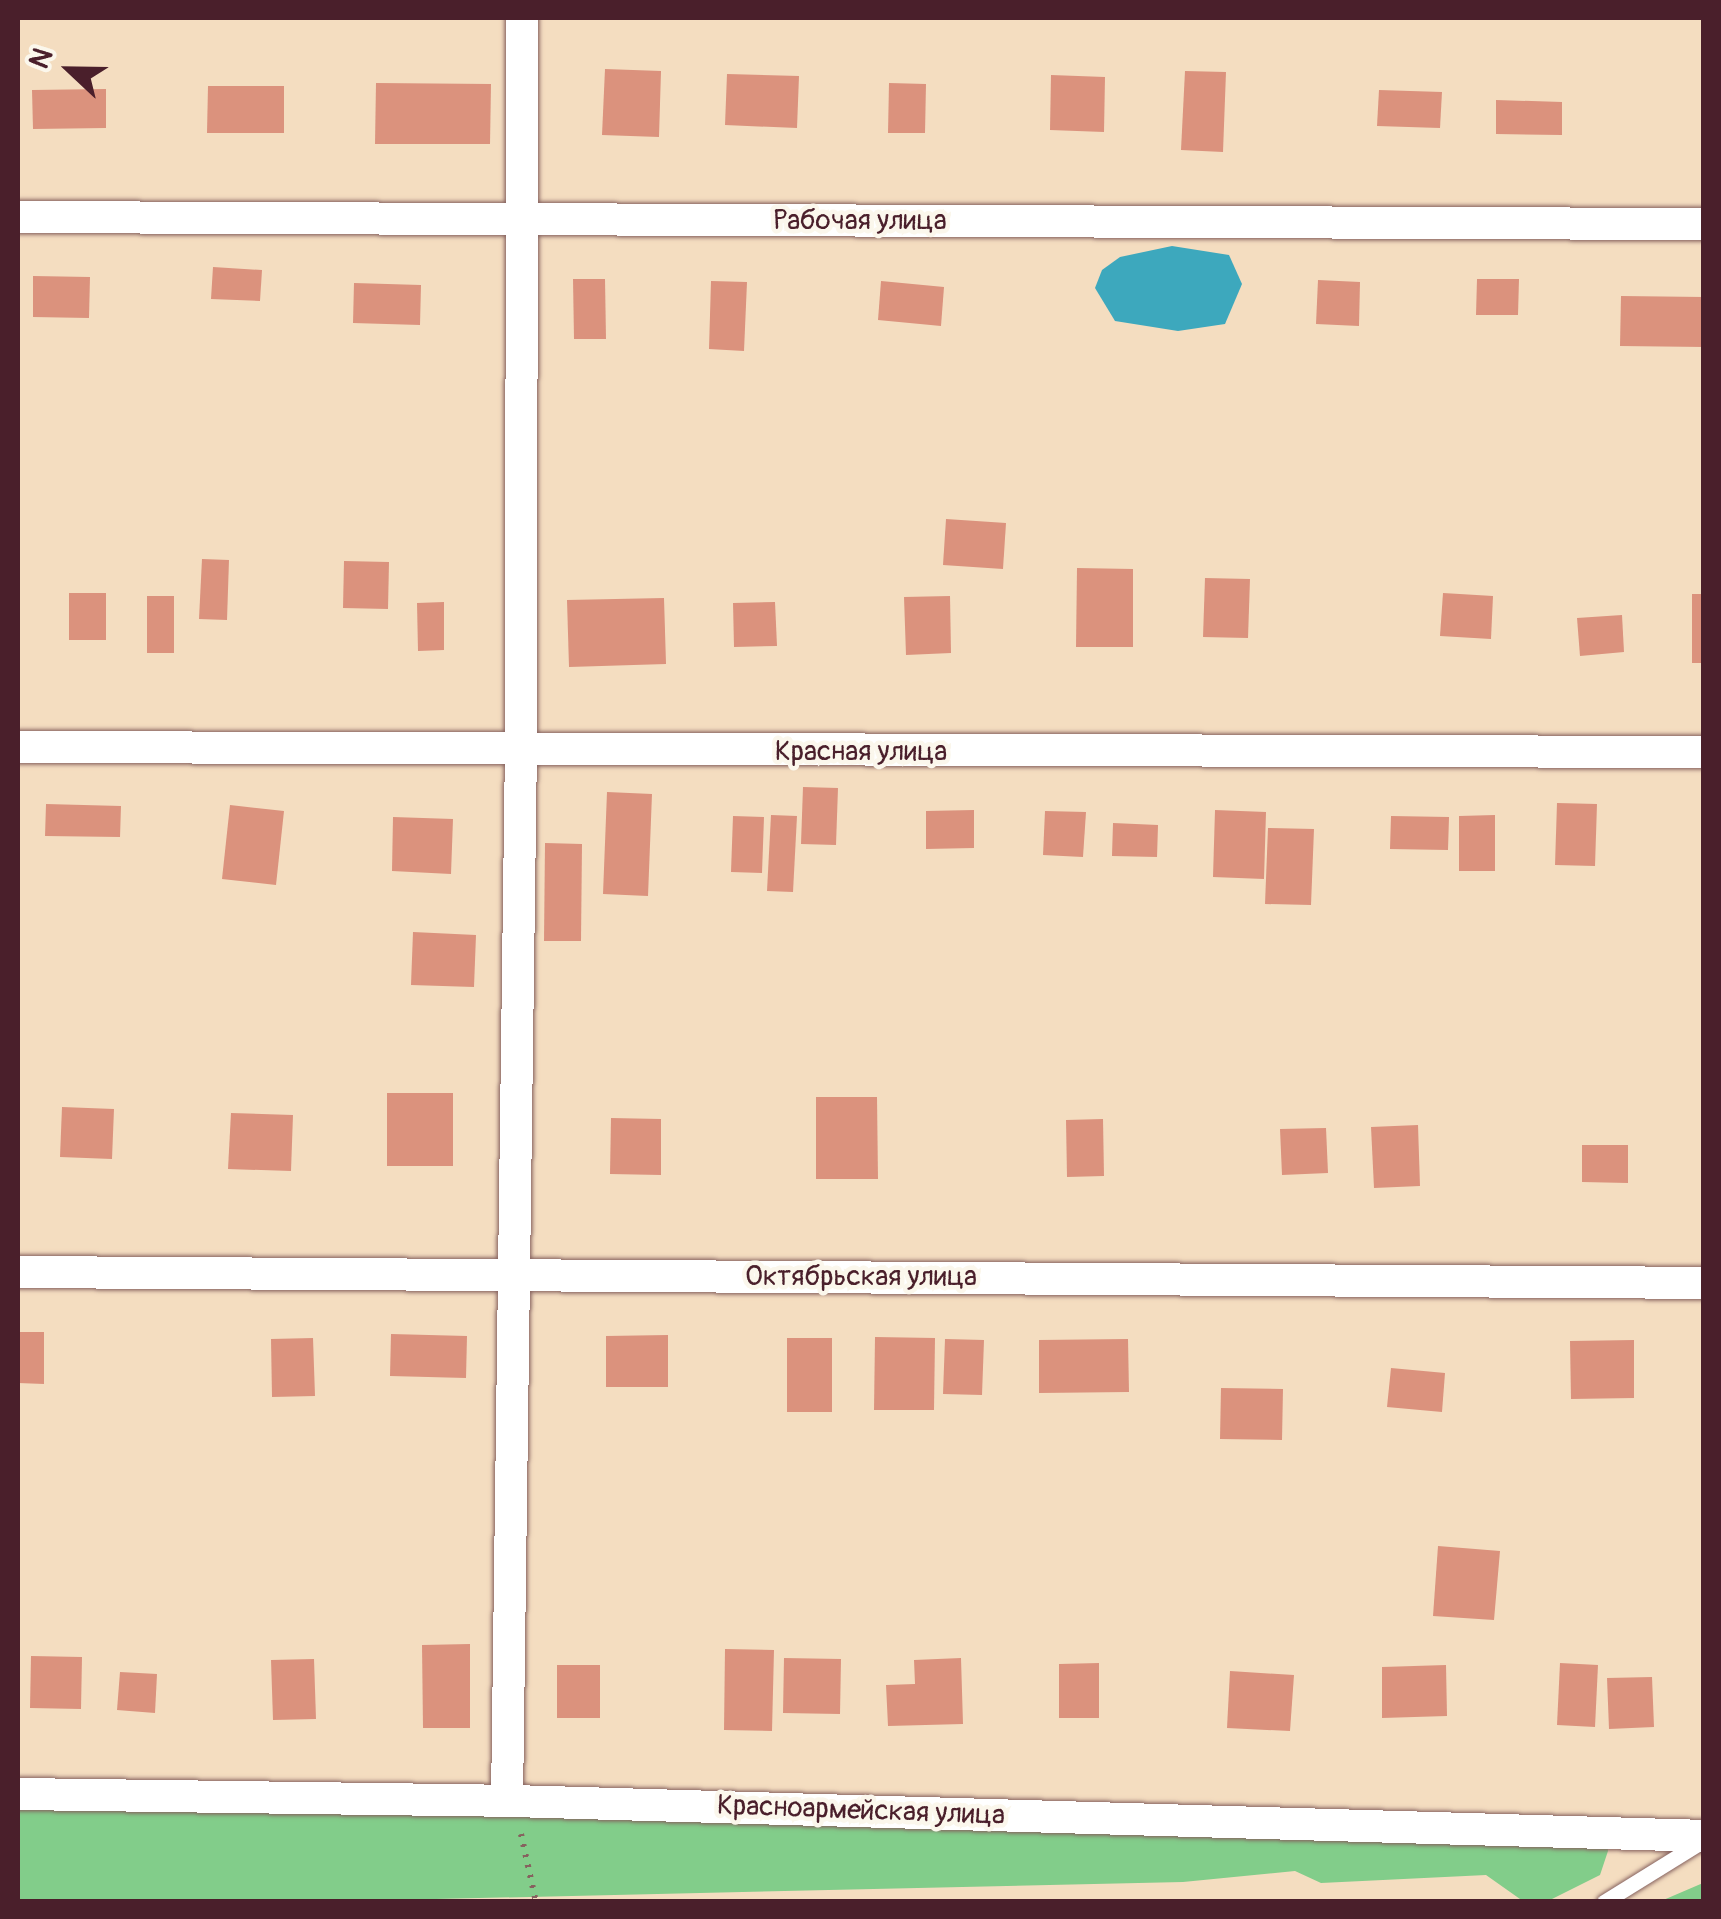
<!DOCTYPE html>
<meta charset="utf-8">
<style>
body{margin:0}
#map{position:relative;width:1721px;height:1919px;overflow:hidden;background:#f4ddc0;font-family:Pangolin,sans-serif}
div>[style]{position:absolute}
.green>*{inset:0;background:#82cd8a}
.water>*{inset:0;background:#3da8bd}
.building>*{inset:0;background:#db927d}
.path>*{height:6px;margin-top:-3px;transform-origin:0;background:repeating-linear-gradient(90deg,#86625f 0 2.5px,transparent 0 10.5px)}
.roads{filter:drop-shadow(0 0 2px #86625f) drop-shadow(0 0 2px #86625f)}
.service>*{height:15px;margin:-7.5px;padding:0 7.5px;transform-origin:7.5px;border-radius:7.5px;background:#fff}
.minor>*{height:32px;margin:-16px;padding:0 16px;transform-origin:16px;border-radius:16px;background:#fff}
span{translate:-50% -50%;white-space:nowrap;text-align:center;line-height:1.15;-webkit-text-stroke:9px #fbf7ec;paint-order:stroke}
.street-label{font-size:28px;color:#4a1f2b}
.frame{position:absolute;inset:0;border:20px solid #4a1f2b;pointer-events:none}
.north{position:absolute;left:20px;top:20px;width:100px;height:100px;-webkit-text-stroke:8px #fbf7ec;paint-order:stroke;rotate:292deg;font-size:28px;font-weight:700;line-height:40px;text-align:center;color:#4a1f2b}
.north::after{content:'';display:block;margin:auto;width:35px;height:45px;background:#4a1f2b;clip-path:polygon(50% 0,100% 100%,50% 72%,0 100%)}
</style>
<div id="map">
<div class="green">
<div style="clip-path:polygon(18px 1794px,1607px 1833px,1608px 1851px,1600px 1875px,1546px 1902px,1520px 1899px,1486px 1875px,1321px 1883px,1295px 1871px,1183px 1882px,351px 1901px,18px 1902px)"></div>
<div style="clip-path:polygon(1703px 1883px,1703px 1901px,1661px 1901px)"></div>
</div>
<div class="water">
<div style="clip-path:polygon(1172px 246px,1229px 255px,1242px 284px,1225px 324px,1178px 331px,1115px 321px,1095px 288px,1102px 270px,1120px 257px)"></div>
</div>
<div class="building">
<div style="clip-path:polygon(605px 69px,661px 71px,659px 137px,602px 135px)"></div>
<div style="clip-path:polygon(1185px 71px,1226px 72px,1223px 152px,1181px 150px)"></div>
<div style="clip-path:polygon(727px 74px,799px 76px,797px 128px,725px 125px)"></div>
<div style="clip-path:polygon(1051px 75px,1105px 77px,1104px 132px,1050px 130px)"></div>
<div style="clip-path:polygon(376px 83px,491px 84px,490px 144px,375px 144px)"></div>
<div style="clip-path:polygon(889px 83px,926px 84px,925px 133px,888px 133px)"></div>
<div style="clip-path:polygon(208px 86px,284px 86px,284px 133px,207px 133px)"></div>
<div style="clip-path:polygon(106px 89px,106px 128px,33px 129px,32px 90px)"></div>
<div style="clip-path:polygon(1379px 90px,1442px 92px,1440px 128px,1377px 126px)"></div>
<div style="clip-path:polygon(1496px 100px,1562px 102px,1562px 135px,1496px 134px)"></div>
<div style="clip-path:polygon(213px 267px,262px 270px,260px 301px,211px 299px)"></div>
<div style="clip-path:polygon(33px 276px,90px 277px,89px 318px,33px 317px)"></div>
<div style="clip-path:polygon(573px 279px,605px 279px,606px 339px,574px 339px)"></div>
<div style="clip-path:polygon(1477px 279px,1519px 279px,1518px 315px,1476px 315px)"></div>
<div style="clip-path:polygon(1318px 280px,1360px 282px,1359px 326px,1316px 324px)"></div>
<div style="clip-path:polygon(711px 281px,747px 282px,744px 351px,709px 349px)"></div>
<div style="clip-path:polygon(881px 281px,944px 287px,941px 326px,878px 320px)"></div>
<div style="clip-path:polygon(354px 283px,421px 285px,420px 325px,353px 323px)"></div>
<div style="clip-path:polygon(1621px 296px,1704px 297px,1704px 347px,1620px 346px)"></div>
<div style="clip-path:polygon(946px 519px,1006px 523px,1003px 569px,943px 565px)"></div>
<div style="clip-path:polygon(202px 559px,229px 560px,227px 620px,199px 619px)"></div>
<div style="clip-path:polygon(344px 561px,389px 562px,388px 609px,343px 608px)"></div>
<div style="clip-path:polygon(1077px 568px,1133px 569px,1133px 647px,1076px 647px)"></div>
<div style="clip-path:polygon(1205px 578px,1250px 579px,1248px 638px,1203px 637px)"></div>
<div style="clip-path:polygon(69px 593px,106px 593px,106px 640px,69px 640px)"></div>
<div style="clip-path:polygon(1443px 593px,1493px 596px,1491px 639px,1440px 636px)"></div>
<div style="clip-path:polygon(1692px 594px,1704px 594px,1704px 663px,1692px 663px)"></div>
<div style="clip-path:polygon(147px 596px,174px 596px,174px 653px,147px 653px)"></div>
<div style="clip-path:polygon(950px 596px,951px 653px,906px 655px,904px 597px)"></div>
<div style="clip-path:polygon(664px 598px,666px 664px,569px 667px,567px 600px)"></div>
<div style="clip-path:polygon(444px 602px,444px 650px,418px 651px,417px 603px)"></div>
<div style="clip-path:polygon(775px 602px,777px 646px,734px 647px,733px 603px)"></div>
<div style="clip-path:polygon(1622px 615px,1624px 652px,1580px 656px,1577px 618px)"></div>
<div style="clip-path:polygon(803px 787px,838px 788px,836px 845px,801px 844px)"></div>
<div style="clip-path:polygon(607px 792px,652px 794px,648px 896px,603px 894px)"></div>
<div style="clip-path:polygon(1557px 803px,1597px 804px,1595px 866px,1555px 865px)"></div>
<div style="clip-path:polygon(46px 804px,121px 806px,120px 837px,45px 836px)"></div>
<div style="clip-path:polygon(230px 805px,284px 811px,276px 885px,222px 879px)"></div>
<div style="clip-path:polygon(974px 810px,974px 848px,926px 849px,926px 811px)"></div>
<div style="clip-path:polygon(1215px 810px,1266px 812px,1264px 879px,1213px 877px)"></div>
<div style="clip-path:polygon(1045px 811px,1086px 812px,1083px 857px,1043px 855px)"></div>
<div style="clip-path:polygon(771px 815px,797px 816px,793px 892px,767px 891px)"></div>
<div style="clip-path:polygon(1495px 815px,1495px 871px,1459px 871px,1459px 816px)"></div>
<div style="clip-path:polygon(733px 816px,764px 817px,762px 873px,731px 872px)"></div>
<div style="clip-path:polygon(1391px 816px,1449px 817px,1448px 850px,1390px 849px)"></div>
<div style="clip-path:polygon(393px 817px,453px 819px,451px 874px,392px 871px)"></div>
<div style="clip-path:polygon(1113px 823px,1158px 825px,1157px 857px,1112px 856px)"></div>
<div style="clip-path:polygon(1268px 828px,1314px 829px,1311px 905px,1265px 904px)"></div>
<div style="clip-path:polygon(545px 843px,582px 844px,581px 941px,544px 941px)"></div>
<div style="clip-path:polygon(413px 932px,476px 935px,474px 987px,411px 985px)"></div>
<div style="clip-path:polygon(387px 1093px,453px 1093px,453px 1166px,387px 1166px)"></div>
<div style="clip-path:polygon(816px 1097px,877px 1097px,878px 1179px,816px 1179px)"></div>
<div style="clip-path:polygon(62px 1107px,114px 1109px,112px 1159px,60px 1157px)"></div>
<div style="clip-path:polygon(231px 1113px,293px 1115px,291px 1171px,228px 1169px)"></div>
<div style="clip-path:polygon(611px 1118px,661px 1119px,661px 1175px,610px 1174px)"></div>
<div style="clip-path:polygon(1103px 1119px,1104px 1176px,1067px 1177px,1066px 1120px)"></div>
<div style="clip-path:polygon(1418px 1125px,1420px 1186px,1374px 1188px,1371px 1127px)"></div>
<div style="clip-path:polygon(1326px 1128px,1328px 1173px,1282px 1175px,1280px 1129px)"></div>
<div style="clip-path:polygon(1582px 1145px,1628px 1145px,1628px 1183px,1582px 1182px)"></div>
<div style="clip-path:polygon(18px 1332px,44px 1332px,44px 1384px,18px 1383px)"></div>
<div style="clip-path:polygon(391px 1334px,467px 1336px,466px 1378px,390px 1376px)"></div>
<div style="clip-path:polygon(668px 1335px,668px 1387px,606px 1387px,606px 1336px)"></div>
<div style="clip-path:polygon(875px 1337px,935px 1338px,934px 1410px,874px 1410px)"></div>
<div style="clip-path:polygon(313px 1338px,315px 1396px,272px 1397px,271px 1339px)"></div>
<div style="clip-path:polygon(787px 1338px,832px 1338px,832px 1412px,787px 1412px)"></div>
<div style="clip-path:polygon(945px 1339px,984px 1340px,982px 1395px,943px 1394px)"></div>
<div style="clip-path:polygon(1128px 1339px,1129px 1392px,1039px 1393px,1039px 1340px)"></div>
<div style="clip-path:polygon(1634px 1340px,1634px 1398px,1571px 1399px,1570px 1341px)"></div>
<div style="clip-path:polygon(1391px 1368px,1445px 1373px,1442px 1412px,1387px 1407px)"></div>
<div style="clip-path:polygon(1221px 1388px,1283px 1389px,1282px 1440px,1220px 1439px)"></div>
<div style="clip-path:polygon(1438px 1546px,1500px 1551px,1494px 1620px,1433px 1616px)"></div>
<div style="clip-path:polygon(470px 1644px,470px 1728px,423px 1728px,422px 1645px)"></div>
<div style="clip-path:polygon(725px 1649px,774px 1650px,772px 1731px,724px 1730px)"></div>
<div style="clip-path:polygon(31px 1656px,82px 1657px,81px 1709px,30px 1708px)"></div>
<div style="clip-path:polygon(784px 1658px,841px 1659px,840px 1714px,783px 1713px)"></div>
<div style="clip-path:polygon(961px 1658px,963px 1724px,888px 1726px,886px 1685px,915px 1684px,914px 1660px)"></div>
<div style="clip-path:polygon(314px 1659px,316px 1719px,273px 1720px,271px 1660px)"></div>
<div style="clip-path:polygon(1099px 1663px,1099px 1718px,1059px 1718px,1059px 1664px)"></div>
<div style="clip-path:polygon(1560px 1663px,1598px 1665px,1595px 1727px,1557px 1725px)"></div>
<div style="clip-path:polygon(557px 1665px,600px 1665px,600px 1718px,557px 1718px)"></div>
<div style="clip-path:polygon(1446px 1665px,1447px 1716px,1382px 1718px,1382px 1667px)"></div>
<div style="clip-path:polygon(1230px 1671px,1294px 1675px,1290px 1731px,1227px 1728px)"></div>
<div style="clip-path:polygon(120px 1672px,157px 1674px,155px 1713px,117px 1710px)"></div>
<div style="clip-path:polygon(1652px 1677px,1654px 1727px,1609px 1729px,1607px 1678px)"></div>
</div>
<div class="path">
<div style="left:521px;top:1834px;width:70px;rotate:77.6deg"></div>
</div>
<div class="roads">
<div class="service">
<div style="left:1604px;top:1902px;width:118px;rotate:-31.8deg"></div>
</div>
<div class="minor">
<div style="left:18px;top:217px;width:1686px;rotate:0.24deg"></div>
<div style="left:18px;top:747px;width:1686px;rotate:0.17deg"></div>
<div style="left:18px;top:1272px;width:1686px;rotate:0.37deg"></div>
<div style="left:18px;top:1794px;width:495px;rotate:0.8deg"></div>
<div style="left:513px;top:1801px;width:1192px;rotate:1.68deg"></div>
<div style="left:507px;top:1801px;width:1050px;rotate:-89.24deg"></div>
<div style="left:521px;top:751px;width:733px;rotate:-89.92deg"></div>
</div>
</div>
<div class="street-label">
<span style="left:860px;top:221px">Рабочая улица</span>
<span style="left:861px;top:752px">Красная улица</span>
<span style="left:861px;top:1277px">Октябрьская улица</span>
<span style="left:861px;top:1811px;rotate:2deg">Красноармейская улица</span>
</div>
<div class="frame"></div>
<div class="north">N</div>
</div>
